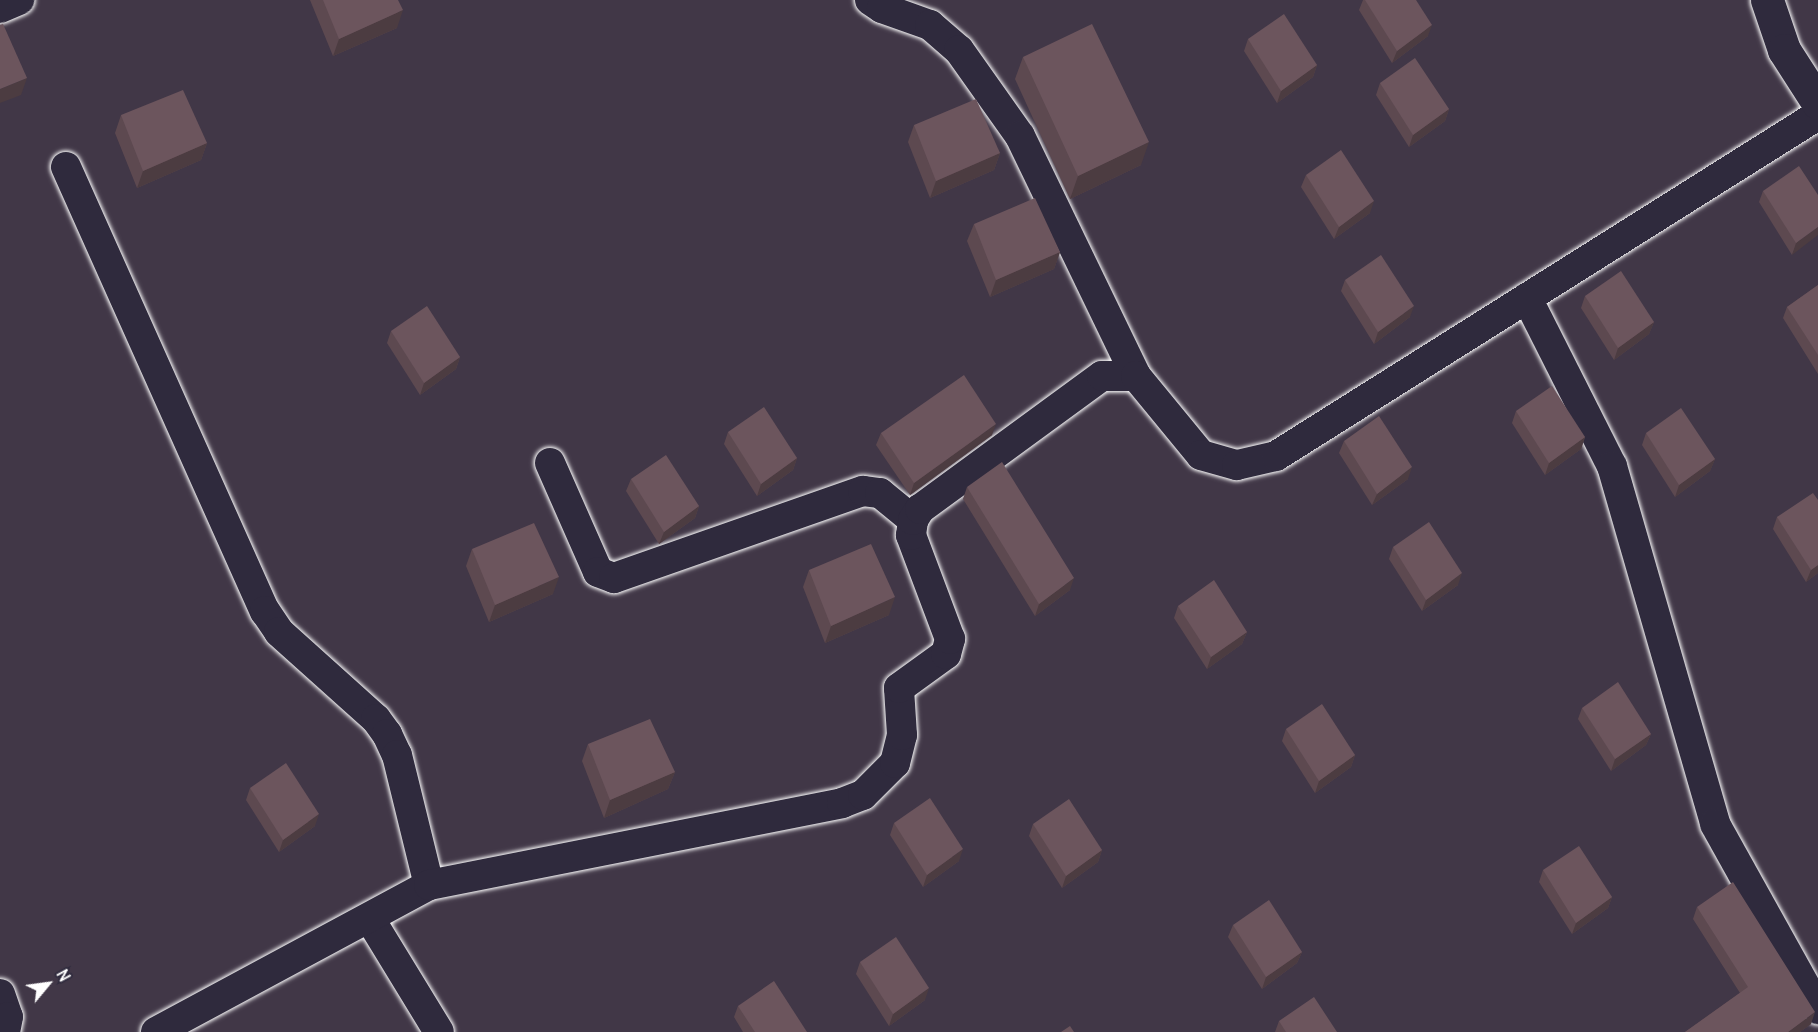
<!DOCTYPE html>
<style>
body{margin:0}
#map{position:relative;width:1818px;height:1032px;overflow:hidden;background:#413747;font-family:Delius,sans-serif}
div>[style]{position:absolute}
.roads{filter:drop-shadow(0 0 2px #fff) drop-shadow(0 0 2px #fff)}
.street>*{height:30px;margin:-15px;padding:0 15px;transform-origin:15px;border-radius:15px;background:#2f2a3d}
.secondary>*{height:33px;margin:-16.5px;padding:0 16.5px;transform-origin:16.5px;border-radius:16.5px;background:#2f2a3d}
.wall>*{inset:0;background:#5d4950}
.shaded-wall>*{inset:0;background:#4c3c41}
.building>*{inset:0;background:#6c555d}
span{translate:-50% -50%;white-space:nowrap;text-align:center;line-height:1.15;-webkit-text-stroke:4.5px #2f2a3d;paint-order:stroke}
.north{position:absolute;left:18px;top:954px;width:60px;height:60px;-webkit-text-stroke:4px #2f2a3d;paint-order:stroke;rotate:61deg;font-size:16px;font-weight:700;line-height:24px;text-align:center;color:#fff}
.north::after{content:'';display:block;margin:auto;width:21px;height:27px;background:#fff;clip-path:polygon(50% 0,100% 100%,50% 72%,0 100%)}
</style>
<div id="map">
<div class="roads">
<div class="street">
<div style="left:870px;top:0;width:14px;rotate:34deg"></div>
<div style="left:882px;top:8px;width:51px;rotate:19.5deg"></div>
<div style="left:930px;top:25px;width:38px;rotate:41deg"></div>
<div style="left:959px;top:50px;width:105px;rotate:54.7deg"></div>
<div style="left:1020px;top:136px;width:267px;rotate:64.2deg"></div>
<div style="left:0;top:8px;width:21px;rotate:-23deg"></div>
<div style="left:66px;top:167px;width:487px;rotate:65.9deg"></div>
<div style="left:265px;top:611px;width:25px;rotate:56deg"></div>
<div style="left:279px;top:632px;width:130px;rotate:41.9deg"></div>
<div style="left:376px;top:719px;width:19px;rotate:54deg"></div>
<div style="left:387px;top:734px;width:23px;rotate:65deg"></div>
<div style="left:397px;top:755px;width:134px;rotate:76.2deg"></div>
<div style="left:1527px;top:298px;width:188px;rotate:63.2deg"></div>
<div style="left:1612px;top:466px;width:373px;rotate:73.9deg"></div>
<div style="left:1715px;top:824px;width:212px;rotate:60.9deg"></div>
<div style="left:550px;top:463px;width:119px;rotate:66.2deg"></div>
<div style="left:598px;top:572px;width:17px;rotate:21deg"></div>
<div style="left:614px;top:578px;width:264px;rotate:-19.3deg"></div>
<div style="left:863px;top:491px;width:17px;rotate:7deg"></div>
<div style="left:880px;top:493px;width:43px;rotate:39.3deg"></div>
<div style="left:370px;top:919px;width:132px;rotate:58.6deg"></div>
<div style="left:0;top:994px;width:24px;rotate:71deg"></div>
<div style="left:8px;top:1017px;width:15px;rotate:101deg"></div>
<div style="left:156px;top:1032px;width:310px;rotate:-28.3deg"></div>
<div style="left:429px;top:885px;width:421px;rotate:-11.2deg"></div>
<div style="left:842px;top:803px;width:22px;rotate:-21deg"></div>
<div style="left:863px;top:795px;width:45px;rotate:-45deg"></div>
<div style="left:895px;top:763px;width:29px;rotate:-76deg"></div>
<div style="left:902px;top:735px;width:47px;rotate:-93.7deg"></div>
<div style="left:899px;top:688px;width:58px;rotate:-35.9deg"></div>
<div style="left:946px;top:654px;width:16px;rotate:-75deg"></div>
<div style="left:950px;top:639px;width:111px;rotate:-110.6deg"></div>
<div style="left:911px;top:535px;width:15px;rotate:-82deg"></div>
<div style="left:913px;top:520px;width:13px;rotate:-58deg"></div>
<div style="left:920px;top:509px;width:225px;rotate:-36.2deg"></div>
<div style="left:1102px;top:376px;width:34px"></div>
<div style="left:1136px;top:376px;width:102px;rotate:50.6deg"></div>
<div style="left:1201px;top:455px;width:37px;rotate:16deg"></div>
<div style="left:1237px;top:465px;width:40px;rotate:-13deg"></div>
<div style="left:1276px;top:456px;width:640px;rotate:-32.18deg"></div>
</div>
<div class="secondary">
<div style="left:1767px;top:0;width:53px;rotate:71.2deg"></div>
<div style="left:1784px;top:50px;width:63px;rotate:57.3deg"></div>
</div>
</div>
<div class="wall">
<div style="clip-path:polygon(310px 0,398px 0,397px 28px,333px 56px)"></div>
<div style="clip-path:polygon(1363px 0,1416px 0,1428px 36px,1392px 63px,1359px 10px)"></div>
<div style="clip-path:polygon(1248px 39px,1317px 65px,1313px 77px,1277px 103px,1244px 51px)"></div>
<div style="clip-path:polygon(1023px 57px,1141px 165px,1070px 199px,1015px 79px)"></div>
<div style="clip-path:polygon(1380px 83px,1449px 109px,1445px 121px,1409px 147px,1376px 95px)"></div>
<div style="clip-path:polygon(121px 115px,207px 143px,201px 160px,137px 188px,115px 133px)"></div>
<div style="clip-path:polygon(914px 125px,1000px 153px,994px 170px,930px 198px,908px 142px)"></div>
<div style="clip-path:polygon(1306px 175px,1370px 213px,1334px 239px,1301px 187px)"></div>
<div style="clip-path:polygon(1763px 191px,1818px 195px,1792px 255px,1759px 202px)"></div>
<div style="clip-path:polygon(974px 224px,1060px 252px,1054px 269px,990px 297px,967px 241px)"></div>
<div style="clip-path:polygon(1345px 280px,1410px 317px,1374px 344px,1341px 291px)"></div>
<div style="clip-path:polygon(1818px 285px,1818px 374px,1783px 318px,1787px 307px)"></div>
<div style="clip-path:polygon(1585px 296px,1654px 322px,1649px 334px,1614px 360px,1581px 308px)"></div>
<div style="clip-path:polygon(391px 331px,460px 357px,456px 369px,420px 395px,387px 343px)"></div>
<div style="clip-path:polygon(1516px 411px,1585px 437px,1581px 449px,1545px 475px,1512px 423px)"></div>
<div style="clip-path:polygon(728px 432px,797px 458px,793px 470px,757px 496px,724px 444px)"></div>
<div style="clip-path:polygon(881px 433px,992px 435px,910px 495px,876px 445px)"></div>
<div style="clip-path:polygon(1646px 433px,1715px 459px,1710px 471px,1675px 497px,1642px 445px)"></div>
<div style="clip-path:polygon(1344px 441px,1408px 479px,1372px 505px,1339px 453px)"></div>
<div style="clip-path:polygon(631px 479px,699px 506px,695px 518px,659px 544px,626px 491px)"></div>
<div style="clip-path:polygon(967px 487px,1070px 590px,1035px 616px,963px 499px)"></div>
<div style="clip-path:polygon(1818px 500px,1818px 573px,1806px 582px,1773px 529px,1777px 517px)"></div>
<div style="clip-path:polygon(1393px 547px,1458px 585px,1422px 611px,1389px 559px)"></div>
<div style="clip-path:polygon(472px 549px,553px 594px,489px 622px,466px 566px)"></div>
<div style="clip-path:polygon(809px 570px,889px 615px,825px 643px,803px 587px)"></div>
<div style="clip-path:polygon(1178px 606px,1247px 632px,1242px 644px,1207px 669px,1174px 618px)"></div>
<div style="clip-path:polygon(1582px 708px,1651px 734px,1646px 745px,1611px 771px,1578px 719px)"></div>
<div style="clip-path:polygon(1286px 729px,1355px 755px,1351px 767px,1315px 793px,1282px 741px)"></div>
<div style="clip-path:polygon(588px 744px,675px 772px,668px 789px,604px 818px,582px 761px)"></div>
<div style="clip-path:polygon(250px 788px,315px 826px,279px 852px,246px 800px)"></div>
<div style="clip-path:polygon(894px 823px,959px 861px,923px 887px,890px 835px)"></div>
<div style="clip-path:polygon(1033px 824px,1102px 850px,1098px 862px,1062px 888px,1029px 836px)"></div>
<div style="clip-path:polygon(1543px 870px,1612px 897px,1608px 908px,1572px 934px,1539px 882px)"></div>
<div style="clip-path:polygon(1697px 907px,1811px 1024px,1800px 1032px,1685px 1032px,1740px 993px,1693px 919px)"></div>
<div style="clip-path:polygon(1233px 925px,1302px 952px,1297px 963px,1262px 989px,1228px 937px)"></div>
<div style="clip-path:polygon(860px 962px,925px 1000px,889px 1026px,856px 974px)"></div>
<div style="clip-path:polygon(738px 1006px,807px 1032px,743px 1032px,734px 1017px)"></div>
<div style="clip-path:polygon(1279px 1021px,1337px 1032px,1275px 1032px)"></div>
</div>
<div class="shaded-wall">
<div style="clip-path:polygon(403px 10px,397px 28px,333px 56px,339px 39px)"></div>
<div style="clip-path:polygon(1432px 25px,1428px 36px,1392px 63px,1397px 51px)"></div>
<div style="clip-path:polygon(1317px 65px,1313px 77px,1277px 103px,1281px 91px)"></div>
<div style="clip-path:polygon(27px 78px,21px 95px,0 103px,0 89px)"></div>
<div style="clip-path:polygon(1449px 109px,1445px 121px,1409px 147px,1413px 135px)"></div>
<div style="clip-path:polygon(1149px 142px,1141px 165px,1070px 199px,1078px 176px)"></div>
<div style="clip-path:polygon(207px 143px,201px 160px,137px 188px,143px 171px)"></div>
<div style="clip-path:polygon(1000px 153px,994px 170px,930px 198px,936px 181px)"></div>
<div style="clip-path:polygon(1374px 201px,1370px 213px,1334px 239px,1339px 227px)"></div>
<div style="clip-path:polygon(1818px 227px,1818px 235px,1792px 255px,1796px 243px)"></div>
<div style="clip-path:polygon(1060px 252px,1054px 269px,990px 297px,996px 280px)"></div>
<div style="clip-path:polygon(1414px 306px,1410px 317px,1374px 344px,1378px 332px)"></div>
<div style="clip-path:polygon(1654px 322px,1649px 334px,1614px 360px,1618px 348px)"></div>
<div style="clip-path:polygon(460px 357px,456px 369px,420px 395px,424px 383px)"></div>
<div style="clip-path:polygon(996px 424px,992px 435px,910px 495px,914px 483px)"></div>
<div style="clip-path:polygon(1585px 437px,1581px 449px,1545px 475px,1549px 463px)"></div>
<div style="clip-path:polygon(797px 458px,793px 470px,757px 496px,761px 484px)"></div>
<div style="clip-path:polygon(1715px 459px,1710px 471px,1675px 497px,1679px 485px)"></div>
<div style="clip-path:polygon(1412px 467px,1408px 479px,1372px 505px,1377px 494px)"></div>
<div style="clip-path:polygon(699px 506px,695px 518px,659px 544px,664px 532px)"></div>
<div style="clip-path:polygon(1818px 565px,1818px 573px,1806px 582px,1811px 570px)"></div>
<div style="clip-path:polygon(1462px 573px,1458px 585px,1422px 611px,1426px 600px)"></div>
<div style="clip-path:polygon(559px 577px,553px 594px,489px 622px,495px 605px)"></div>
<div style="clip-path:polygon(1074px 578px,1070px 590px,1035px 616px,1039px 604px)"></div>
<div style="clip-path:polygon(895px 597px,889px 615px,825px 643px,831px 626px)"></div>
<div style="clip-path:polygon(1247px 632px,1242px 644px,1207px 669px,1211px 657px)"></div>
<div style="clip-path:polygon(1651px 734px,1646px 745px,1611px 771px,1615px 759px)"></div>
<div style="clip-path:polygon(1355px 755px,1351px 767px,1315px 793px,1319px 781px)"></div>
<div style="clip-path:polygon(675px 772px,668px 789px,604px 818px,610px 800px)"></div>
<div style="clip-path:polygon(319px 814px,315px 826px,279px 852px,283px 840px)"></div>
<div style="clip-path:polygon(963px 849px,959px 861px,923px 887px,927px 875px)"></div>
<div style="clip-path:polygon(1102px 850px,1098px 862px,1062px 888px,1066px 876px)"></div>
<div style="clip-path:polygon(1612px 897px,1608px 908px,1572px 934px,1576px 923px)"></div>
<div style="clip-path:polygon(1302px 952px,1297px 963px,1262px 989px,1266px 977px)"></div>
<div style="clip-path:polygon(929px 988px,925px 1000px,889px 1026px,893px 1014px)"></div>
<div style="clip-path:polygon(1815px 1012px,1811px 1024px,1800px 1032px,1788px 1032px)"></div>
</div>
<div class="building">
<div style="clip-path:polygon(323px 0,398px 0,403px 10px,339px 39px)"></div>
<div style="clip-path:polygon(1365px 0,1416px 0,1432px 25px,1397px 51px)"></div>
<div style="clip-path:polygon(1284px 14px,1317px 65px,1281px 91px,1248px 39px)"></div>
<div style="clip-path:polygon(3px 24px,27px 78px,0 89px,0 25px)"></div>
<div style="clip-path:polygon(1092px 24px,1149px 142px,1078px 176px,1023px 57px)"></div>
<div style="clip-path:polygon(1415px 58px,1449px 109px,1413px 135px,1380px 83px)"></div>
<div style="clip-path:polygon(183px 90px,207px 143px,143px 171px,121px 115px)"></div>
<div style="clip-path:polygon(976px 99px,1000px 153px,936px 181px,914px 125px)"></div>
<div style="clip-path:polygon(1341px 150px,1374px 201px,1339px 227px,1306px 175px)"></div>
<div style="clip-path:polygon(1799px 166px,1818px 195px,1818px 227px,1796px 243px,1763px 191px)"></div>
<div style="clip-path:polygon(1035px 198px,1060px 252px,996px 280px,974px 224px)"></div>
<div style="clip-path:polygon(1381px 255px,1414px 306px,1378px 332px,1345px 280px)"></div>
<div style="clip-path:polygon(1621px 271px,1654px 322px,1618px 348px,1585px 296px)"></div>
<div style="clip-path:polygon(1818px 285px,1818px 355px,1787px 307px)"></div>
<div style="clip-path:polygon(427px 306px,460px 357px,424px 383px,391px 331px)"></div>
<div style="clip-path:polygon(964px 375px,996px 424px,914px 483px,881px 433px)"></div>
<div style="clip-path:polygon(1552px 386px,1585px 437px,1549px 463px,1516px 411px)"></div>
<div style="clip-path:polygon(764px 407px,797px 458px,761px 484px,728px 432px)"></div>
<div style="clip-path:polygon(1681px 408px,1715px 459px,1679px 485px,1646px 433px)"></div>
<div style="clip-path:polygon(1379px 416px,1412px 467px,1377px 494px,1344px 441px)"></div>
<div style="clip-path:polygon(666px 455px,699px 506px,664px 532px,631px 479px)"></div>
<div style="clip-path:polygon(1002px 462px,1074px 578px,1039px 604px,967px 487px)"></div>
<div style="clip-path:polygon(1813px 493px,1818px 500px,1818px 565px,1811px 570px,1777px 517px)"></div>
<div style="clip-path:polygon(1429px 522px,1462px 573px,1426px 600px,1393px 547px)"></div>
<div style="clip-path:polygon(534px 523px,559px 577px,495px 605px,472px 549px)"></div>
<div style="clip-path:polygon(871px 544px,895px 597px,831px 626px,809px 570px)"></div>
<div style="clip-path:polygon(1214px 580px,1247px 632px,1211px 657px,1178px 606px)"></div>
<div style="clip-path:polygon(1618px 682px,1651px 734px,1615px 759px,1582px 708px)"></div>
<div style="clip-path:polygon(1322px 704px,1355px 755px,1319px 781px,1286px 729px)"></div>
<div style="clip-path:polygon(650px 719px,675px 772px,610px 800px,588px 744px)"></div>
<div style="clip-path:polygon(286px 763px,319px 814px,283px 840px,250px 788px)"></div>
<div style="clip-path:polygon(930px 798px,963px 849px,927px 875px,894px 823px)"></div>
<div style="clip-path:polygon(1069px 799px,1102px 850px,1066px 876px,1033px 824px)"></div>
<div style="clip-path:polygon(1579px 846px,1612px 897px,1576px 923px,1543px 870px)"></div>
<div style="clip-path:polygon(1733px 882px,1815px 1012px,1788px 1032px,1685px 1032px,1748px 987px,1697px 907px)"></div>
<div style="clip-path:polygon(1269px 900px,1302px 952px,1266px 977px,1233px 925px)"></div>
<div style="clip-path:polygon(896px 937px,929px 988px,893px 1014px,860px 962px)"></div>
<div style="clip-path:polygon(774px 981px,807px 1032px,755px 1032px,738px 1006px)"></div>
<div style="clip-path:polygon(1314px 997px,1337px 1032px,1286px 1032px,1279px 1021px)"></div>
<div style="clip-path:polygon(1070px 1026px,1074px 1032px,1061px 1032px)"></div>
</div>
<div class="north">N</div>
</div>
